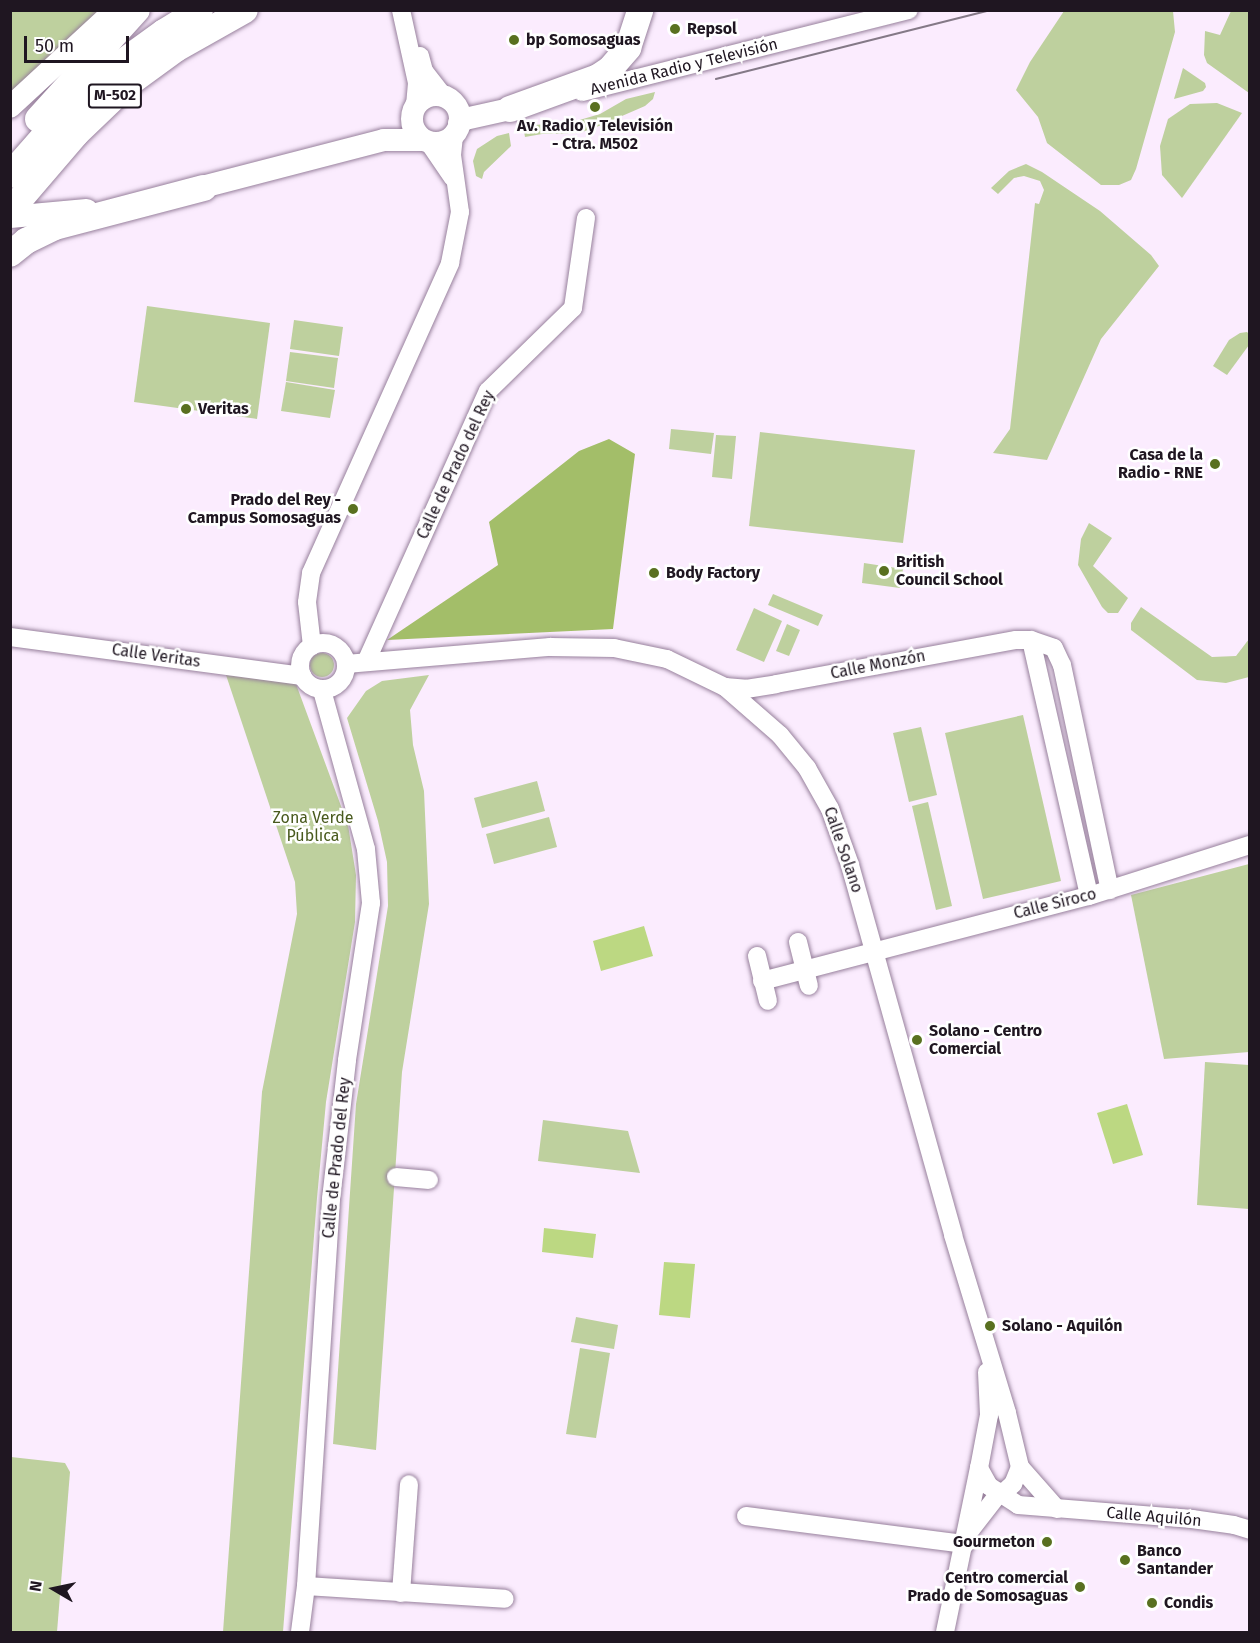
<!DOCTYPE html>
<meta charset="utf-8">
<style>
body{margin:0}
#map{position:relative;width:1260px;height:1643px;overflow:hidden;background:#fbecfe;font-family:"Fira Sans",sans-serif}
div>[style]{position:absolute}
.green>*{inset:0;background:#bed09e}
.round{border-radius:50%}
.forest>*{inset:0;background:#a3be69}
.water>*{inset:0;background:#bcd882}
.roads{filter:drop-shadow(0 0 2px #97809c) drop-shadow(0 0 2px #97809c)}
.minor>*{height:18px;margin:-9px;padding:0 9px;transform-origin:9px;border-radius:9px;background:#fff}
.minor>.ring{margin:-9px;padding:0;box-sizing:content-box;background:none;border:18px solid #fff;border-radius:50%}
.major>*{height:22px;margin:-11px;padding:0 11px;transform-origin:11px;border-radius:11px;background:#fff}
.major>.ring{margin:-11px;padding:0;box-sizing:content-box;background:none;border:22px solid #fff;border-radius:50%}
.highway>*{height:26px;margin:-13px;padding:0 13px;transform-origin:13px;border-radius:13px;background:#fff}
.tram>*{height:1.5px;margin:-0.75px;padding:0 0.75px;transform-origin:0.75px;border-radius:0.75px;background:#847987}
.dots>*{width:16px;height:16px;translate:-50% -50%;box-sizing:border-box;border:3px solid #fff;border-radius:50%}
span{translate:-50% -50%;white-space:nowrap;text-align:center;line-height:1.15;-webkit-text-stroke:5px #fff;paint-order:stroke}
.shield-label span{padding:2px 4px;background:#fff;border:2px solid;border-radius:4px;-webkit-text-stroke-width:0}
.shield-label{font-size:15px;color:#1f1621;font-weight:700}
.poi-label{font-size:16px;color:#1f1621;font-weight:700}
.left{translate:0 -50%;text-align:left}
.right{translate:-100% -50%;text-align:right}
.street-label{font-size:16px;color:#1f1621}
.park-label{font-size:16px;color:#495a1e}
.frame{position:absolute;inset:0;border:12px solid #1f1621;pointer-events:none}
.north{position:absolute;left:24px;top:1559px;width:60px;height:60px;-webkit-text-stroke:4px #fff;paint-order:stroke;rotate:279deg;font-size:16px;font-weight:700;line-height:24px;text-align:center;color:#1f1621}
.north::after{content:'';display:block;margin:auto;width:21px;height:27px;background:#1f1621;clip-path:polygon(50% 0,100% 100%,50% 72%,0 100%)}
.scale{position:absolute;left:24px;top:36px;width:105px;height:27px;box-sizing:border-box;border:3px solid #1f1621;border-top:0;padding-left:8px;font-size:18px;line-height:21px;white-space:nowrap;color:#1f1621;-webkit-text-stroke:4px #fff;paint-order:stroke}
</style>
<div id="map">
<div class="green">
<div style="clip-path:polygon(11px 11px,101px 11px,11px 95px)"></div>
<div style="clip-path:polygon(1064px 11px,1173px 11px,1175px 32px,1136px 169px,1131px 180px,1119px 185px,1101px 185px,1047px 143px,1038px 117px,1016px 90px,1030px 62px)"></div>
<div style="clip-path:polygon(1231px 11px,1249px 11px,1249px 93px,1207px 63px,1204px 55px,1205px 31px,1220px 35px)"></div>
<div style="clip-path:polygon(1183px 68px,1205px 83px,1206px 87px,1203px 91px,1174px 99px)"></div>
<div style="clip-path:polygon(655px 92px,653px 99px,645px 106px,592px 129px,578px 133px,542px 134px,525px 137px,523px 126px,558px 123px,559px 126px,600px 114px,626px 99px)"></div>
<div style="clip-path:polygon(1217px 103px,1242px 113px,1182px 198px,1162px 175px,1160px 146px,1168px 119px,1190px 104px)"></div>
<div style="clip-path:polygon(509px 133px,511px 146px,484px 172px,482px 179px,476px 176px,473px 161px,477px 149px,497px 136px)"></div>
<div style="clip-path:polygon(1026px 164px,1042px 172px,1100px 211px,1151px 255px,1159px 266px,1101px 339px,1047px 460px,993px 453px,1010px 429px,1035px 203px,1039px 204px,1044px 190px,1040px 181px,1024px 176px,1014px 178px,998px 194px,991px 188px,1009px 171px)"></div>
<div style="clip-path:polygon(147px 306px,270px 323px,257px 419px,134px 402px)"></div>
<div style="clip-path:polygon(294px 320px,343px 327px,339px 356px,290px 349px)"></div>
<div style="clip-path:polygon(1247px 332px,1249px 334px,1249px 345px,1227px 375px,1213px 366px,1229px 340px,1240px 333px)"></div>
<div style="clip-path:polygon(290px 352px,338px 358px,334px 388px,286px 381px)"></div>
<div style="clip-path:polygon(286px 382px,335px 390px,330px 418px,281px 411px)"></div>
<div style="clip-path:polygon(671px 429px,714px 433px,711px 454px,669px 449px)"></div>
<div style="clip-path:polygon(760px 432px,915px 450px,903px 543px,749px 526px)"></div>
<div style="clip-path:polygon(716px 435px,736px 436px,732px 479px,712px 477px)"></div>
<div style="clip-path:polygon(1089px 523px,1112px 538px,1093px 566px,1128px 598px,1118px 613px,1108px 613px,1102px 607px,1078px 565px,1081px 539px)"></div>
<div style="clip-path:polygon(864px 563px,903px 569px,900px 588px,862px 583px)"></div>
<div style="clip-path:polygon(773px 594px,823px 615px,818px 626px,768px 605px)"></div>
<div style="clip-path:polygon(1141px 607px,1212px 657px,1236px 656px,1249px 639px,1249px 677px,1226px 683px,1197px 680px,1131px 630px,1131px 623px)"></div>
<div style="clip-path:polygon(754px 608px,782px 621px,764px 662px,736px 650px)"></div>
<div style="clip-path:polygon(787px 624px,800px 630px,789px 656px,776px 651px)"></div>
<div class="round" style="left:310px;top:653px;width:24px;height:24px"></div>
<div style="clip-path:polygon(226px 675px,296px 684px,348px 825px,356px 875px,355px 922px,326px 1102px,317px 1198px,283px 1632px,223px 1632px,262px 1092px,297px 914px,295px 882px)"></div>
<div style="clip-path:polygon(429px 675px,410px 710px,413px 745px,424px 791px,429px 904px,402px 1072px,376px 1450px,333px 1444px,356px 1104px,388px 906px,387px 862px,378px 821px,347px 718px,366px 691px,382px 681px)"></div>
<div style="clip-path:polygon(1023px 715px,1061px 881px,983px 899px,945px 733px)"></div>
<div style="clip-path:polygon(921px 727px,937px 795px,909px 802px,893px 733px)"></div>
<div style="clip-path:polygon(537px 781px,545px 811px,482px 828px,474px 798px)"></div>
<div style="clip-path:polygon(928px 802px,952px 906px,936px 910px,912px 806px)"></div>
<div style="clip-path:polygon(549px 817px,557px 847px,494px 864px,486px 834px)"></div>
<div style="clip-path:polygon(1249px 864px,1249px 1052px,1164px 1059px,1131px 895px)"></div>
<div style="clip-path:polygon(1205px 1062px,1249px 1065px,1249px 1209px,1197px 1205px)"></div>
<div style="clip-path:polygon(543px 1120px,628px 1131px,640px 1173px,538px 1161px)"></div>
<div style="clip-path:polygon(576px 1317px,618px 1325px,614px 1349px,571px 1342px)"></div>
<div style="clip-path:polygon(580px 1348px,610px 1353px,596px 1438px,566px 1434px)"></div>
<div style="clip-path:polygon(11px 1457px,65px 1463px,70px 1472px,57px 1632px,11px 1632px)"></div>
</div>
<div class="forest">
<div style="clip-path:polygon(609px 439px,635px 454px,613px 629px,387px 640px,498px 565px,489px 522px,579px 451px)"></div>
</div>
<div class="water">
<div style="clip-path:polygon(644px 926px,653px 956px,601px 971px,593px 941px)"></div>
<div style="clip-path:polygon(1127px 1104px,1143px 1155px,1113px 1164px,1097px 1113px)"></div>
<div style="clip-path:polygon(544px 1228px,596px 1234px,593px 1258px,542px 1252px)"></div>
<div style="clip-path:polygon(664px 1262px,695px 1264px,690px 1318px,659px 1315px)"></div>
</div>
<div class="roads">
<div class="minor">
<div style="left:401px;top:10px;width:75px;rotate:77.6deg"></div>
<div style="left:417px;top:83px;width:24px;rotate:95deg"></div>
<div style="left:420px;top:56px;width:16px;rotate:75deg"></div>
<div style="left:424px;top:71px;width:31px;rotate:52deg"></div>
<div style="left:582px;top:92px;width:337px;rotate:-14.1deg"></div>
<div style="left:429px;top:143px;width:42px;rotate:55.6deg"></div>
<div style="left:10px;top:637px;width:295px;rotate:7.6deg"></div>
<div style="left:1031px;top:640px;width:262px;rotate:77.2deg"></div>
<div class="ring" style="left:300px;top:643px;width:28px;height:28px"></div>
<div style="left:312px;top:646px;width:44px;rotate:-96.5deg"></div>
<div style="left:307px;top:602px;width:29px;rotate:-82deg"></div>
<div style="left:311px;top:573px;width:340px;rotate:-65.8deg"></div>
<div style="left:450px;top:263px;width:52px;rotate:-78.9deg"></div>
<div style="left:460px;top:212px;width:58px;rotate:-98deg"></div>
<div style="left:452px;top:155px;width:20px;rotate:-84deg"></div>
<div style="left:366px;top:662px;width:297px;rotate:-65.8deg"></div>
<div style="left:488px;top:391px;width:119px;rotate:-44.3deg"></div>
<div style="left:573px;top:308px;width:91px;rotate:-81.8deg"></div>
<div style="left:346px;top:664px;width:205px;rotate:-4.8deg"></div>
<div style="left:550px;top:647px;width:64px;rotate:0.9deg"></div>
<div style="left:614px;top:648px;width:54px;rotate:11.7deg"></div>
<div style="left:667px;top:659px;width:64px;rotate:25.8deg"></div>
<div style="left:725px;top:687px;width:73px;rotate:41.1deg"></div>
<div style="left:780px;top:735px;width:43px;rotate:50.7deg"></div>
<div style="left:807px;top:768px;width:47px;rotate:60.7deg"></div>
<div style="left:830px;top:809px;width:59px;rotate:70.3deg"></div>
<div style="left:850px;top:865px;width:384px;rotate:74.4deg"></div>
<div style="left:953px;top:1235px;width:186px;rotate:73.1deg"></div>
<div style="left:1007px;top:1413px;width:56px;rotate:76.5deg"></div>
<div style="left:1020px;top:1467px;width:18px;rotate:112deg"></div>
<div style="left:1013px;top:1484px;width:13px;rotate:138deg"></div>
<div style="left:725px;top:687px;width:21px;rotate:5deg"></div>
<div style="left:746px;top:689px;width:30px;rotate:-9deg"></div>
<div style="left:776px;top:684px;width:244px;rotate:-10.4deg"></div>
<div style="left:1016px;top:640px;width:15px"></div>
<div style="left:1031px;top:640px;width:24px;rotate:19deg"></div>
<div style="left:1054px;top:648px;width:19px;rotate:65deg"></div>
<div style="left:1062px;top:665px;width:230px;rotate:78deg"></div>
<div style="left:798px;top:942px;width:45px;rotate:76deg"></div>
<div style="left:757px;top:956px;width:46px;rotate:76.3deg"></div>
<div style="left:762px;top:981px;width:338px;rotate:-14.6deg"></div>
<div style="left:1089px;top:896px;width:169px;rotate:-17.6deg"></div>
<div style="left:396px;top:1177px;width:33px;rotate:5deg"></div>
<div style="left:987px;top:1372px;width:43px;rotate:87.3deg"></div>
<div style="left:989px;top:1415px;width:54px;rotate:100.7deg"></div>
<div style="left:979px;top:1468px;width:21px;rotate:61deg"></div>
<div style="left:989px;top:1486px;width:35px;rotate:33deg"></div>
<div style="left:1018px;top:1505px;width:175px;rotate:4.6deg"></div>
<div style="left:1192px;top:1519px;width:42px;rotate:8.1deg"></div>
<div style="left:1234px;top:1525px;width:17px;rotate:17deg"></div>
<div style="left:1020px;top:1467px;width:56px;rotate:48.6deg"></div>
<div style="left:746px;top:1516px;width:221px;rotate:7.3deg"></div>
<div style="left:969px;top:1532px;width:51px;rotate:-52.2deg"></div>
<div style="left:306px;top:1586px;width:199px;rotate:3.7deg"></div>
<div style="left:401px;top:1593px;width:109px;rotate:-85.8deg"></div>
<div style="left:300px;top:1632px;width:46px;rotate:-82.6deg"></div>
<div style="left:306px;top:1586px;width:388px;rotate:-86.3deg"></div>
<div style="left:331px;top:1199px;width:140px;rotate:-83.4deg"></div>
<div style="left:347px;top:1060px;width:159px;rotate:-81.3deg"></div>
<div style="left:371px;top:903px;width:54px;rotate:-95.3deg"></div>
<div style="left:366px;top:849px;width:165px;rotate:-105.5deg"></div>
<div style="left:945px;top:1632px;width:167px;rotate:-78.3deg"></div>
</div>
<div class="major">
<div class="ring" style="left:412px;top:95px;width:26px;height:26px"></div>
<div style="left:10px;top:107px;width:143px;rotate:-42.7deg"></div>
<div style="left:459px;top:123px;width:7px;rotate:-34deg"></div>
<div style="left:465px;top:119px;width:46px;rotate:-12.5deg"></div>
<div style="left:187px;top:191px;width:203px;rotate:-14.5deg"></div>
<div style="left:384px;top:140px;width:39px"></div>
<div style="left:10px;top:217px;width:77px;rotate:-5.2deg"></div>
</div>
<div class="highway">
<div style="left:510px;top:109px;width:94px;rotate:-20deg"></div>
<div style="left:598px;top:77px;width:14px;rotate:-34deg"></div>
<div style="left:610px;top:69px;width:28px;rotate:-49deg"></div>
<div style="left:628px;top:48px;width:40px;rotate:-72deg"></div>
<div style="left:38px;top:119px;width:147px;rotate:-47.8deg"></div>
<div style="left:10px;top:175px;width:76px;rotate:-48.7deg"></div>
<div style="left:60px;top:118px;width:72px;rotate:-42.8deg"></div>
<div style="left:113px;top:69px;width:63px;rotate:-36deg"></div>
<div style="left:164px;top:32px;width:42px;rotate:-31.4deg"></div>
<div style="left:10px;top:211px;width:101px;rotate:-49.4deg"></div>
<div style="left:76px;top:134px;width:72px;rotate:-43.9deg"></div>
<div style="left:128px;top:84px;width:59px;rotate:-36.1deg"></div>
<div style="left:176px;top:49px;width:79px;rotate:-29.5deg"></div>
<div style="left:10px;top:254px;width:21px;rotate:-39deg"></div>
<div style="left:26px;top:241px;width:32px;rotate:-26deg"></div>
<div style="left:55px;top:227px;width:154px;rotate:-14.7deg"></div>
</div>
</div>
<div class="tram">
<div style="left:716px;top:79px;width:284px;rotate:-14.1deg"></div>
</div>
<div class="dots">
<div style="left:675px;top:29px;background:#597020"></div>
<div style="left:514px;top:40px;background:#597020"></div>
<div style="left:595px;top:107px;background:#597020"></div>
<div style="left:186px;top:409px;background:#597020"></div>
<div style="left:1215px;top:464px;background:#597020"></div>
<div style="left:353px;top:509px;background:#597020"></div>
<div style="left:884px;top:571px;background:#597020"></div>
<div style="left:654px;top:573px;background:#597020"></div>
<div style="left:917px;top:1040px;background:#597020"></div>
<div style="left:990px;top:1326px;background:#597020"></div>
<div style="left:1047px;top:1542px;background:#597020"></div>
<div style="left:1125px;top:1560px;background:#597020"></div>
<div style="left:1080px;top:1587px;background:#597020"></div>
<div style="left:1152px;top:1603px;background:#597020"></div>
</div>
<div class="shield-label">
<span style="left:115px;top:96px">M-502</span>
</div>
<div class="poi-label">
<span class="left" style="left:687px;top:29px">Repsol</span>
<span class="left" style="left:526px;top:40px">bp Somosaguas</span>
<span style="left:595px;top:135px">Av. Radio y Televisión<br>- Ctra. M502</span>
<span class="left" style="left:198px;top:409px">Veritas</span>
<span class="right" style="left:1203px;top:464px">Casa de la<br>Radio - RNE</span>
<span class="right" style="left:341px;top:509px">Prado del Rey -<br>Campus Somosaguas</span>
<span class="left" style="left:896px;top:571px">British<br>Council School</span>
<span class="left" style="left:666px;top:573px">Body Factory</span>
<span class="left" style="left:929px;top:1040px">Solano - Centro<br>Comercial</span>
<span class="left" style="left:1002px;top:1326px">Solano - Aquilón</span>
<span class="right" style="left:1035px;top:1542px">Gourmeton</span>
<span class="left" style="left:1137px;top:1560px">Banco<br>Santander</span>
<span class="right" style="left:1068px;top:1587px">Centro comercial<br>Prado de Somosaguas</span>
<span class="left" style="left:1164px;top:1603px">Condis</span>
</div>
<div class="street-label">
<span style="left:684px;top:67px;rotate:-14deg">Avenida Radio y Televisión</span>
<span style="left:456px;top:465px;rotate:-65deg">Calle de Prado del Rey</span>
<span style="left:156px;top:656px;rotate:8deg">Calle Veritas</span>
<span style="left:878px;top:665px;rotate:-11deg">Calle Monzón</span>
<span style="left:843px;top:850px;rotate:71deg">Calle Solano</span>
<span style="left:1055px;top:904px;rotate:-14deg">Calle Siroco</span>
<span style="left:337px;top:1158px;rotate:-84deg">Calle de Prado del Rey</span>
<span style="left:1154px;top:1517px;rotate:5deg">Calle Aquilón</span>
</div>
<div class="park-label">
<span style="left:313px;top:827px">Zona Verde<br>Pública</span>
</div>
<div class="frame"></div>
<div class="north">N</div>
<div class="scale">50 m</div>
</div>
